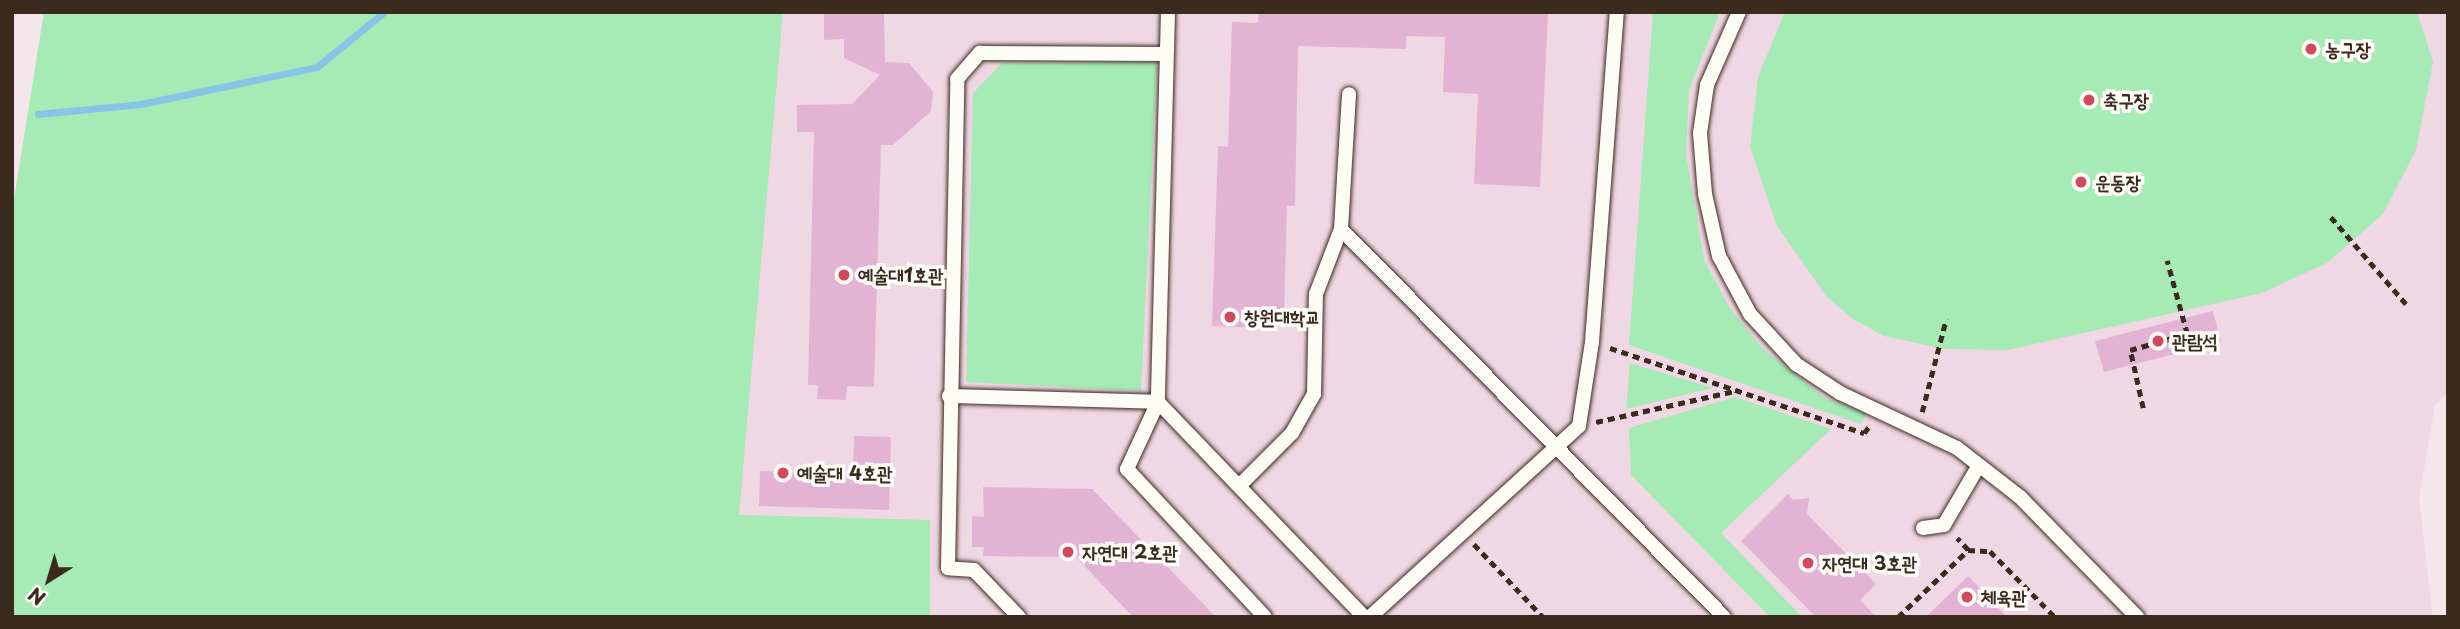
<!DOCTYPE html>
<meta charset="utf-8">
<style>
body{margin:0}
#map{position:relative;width:2460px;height:629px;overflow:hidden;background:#f5e6ec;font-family:"Playpen Sans","Poor Story",sans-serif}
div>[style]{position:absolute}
.built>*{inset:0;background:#f0d7e4}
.green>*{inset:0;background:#a6eab5}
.stream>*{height:7px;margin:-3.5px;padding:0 3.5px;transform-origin:3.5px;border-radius:3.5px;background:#86c5e7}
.building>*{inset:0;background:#e3b3d3}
.path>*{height:4.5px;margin-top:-2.25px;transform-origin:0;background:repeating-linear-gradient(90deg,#3b2a1e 0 7px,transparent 0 12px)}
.roads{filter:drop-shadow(0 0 2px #3b2a1e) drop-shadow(0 0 2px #3b2a1e)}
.service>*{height:14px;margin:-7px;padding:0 7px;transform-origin:7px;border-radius:7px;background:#fdfcf7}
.dots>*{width:19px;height:19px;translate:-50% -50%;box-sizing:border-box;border:4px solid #fdfcf7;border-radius:50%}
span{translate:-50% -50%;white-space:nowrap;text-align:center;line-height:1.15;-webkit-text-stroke:7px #fdfcf7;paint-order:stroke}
.poi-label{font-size:19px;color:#3b2a1e;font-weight:700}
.left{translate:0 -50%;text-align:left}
.frame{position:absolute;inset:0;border:14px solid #3b2a1e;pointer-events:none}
.north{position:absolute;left:14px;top:545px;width:70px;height:70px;-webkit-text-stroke:5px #fdfcf7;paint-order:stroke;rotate:217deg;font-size:19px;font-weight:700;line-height:28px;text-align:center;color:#3b2a1e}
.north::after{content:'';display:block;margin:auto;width:24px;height:32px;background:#3b2a1e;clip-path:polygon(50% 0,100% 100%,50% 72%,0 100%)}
</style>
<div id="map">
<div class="built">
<div style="clip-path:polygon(44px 12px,2448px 12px,2448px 393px,2435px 405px,2419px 499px,2433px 617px,12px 617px,13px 206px)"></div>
</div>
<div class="green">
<div style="clip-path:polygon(44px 12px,783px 12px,739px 515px,930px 520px,930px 617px,12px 617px,13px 206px)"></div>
<div style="clip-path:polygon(1653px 12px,1720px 12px,1689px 90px,1686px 154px,1704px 260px,1729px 307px,1763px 349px,1825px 398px,1867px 413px,1861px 424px,1629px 345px)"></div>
<div style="clip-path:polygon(1785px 12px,2417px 12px,2433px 62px,2416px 150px,2383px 214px,2327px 263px,2262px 293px,2008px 350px,1944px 349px,1884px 336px,1853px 319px,1827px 297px,1777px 226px,1750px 147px,1758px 77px)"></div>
<div style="clip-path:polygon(1157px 62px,1141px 391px,966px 382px,973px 93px,1002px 63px)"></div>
<div style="clip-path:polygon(1630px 363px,1713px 388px,1626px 409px)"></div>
<div style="clip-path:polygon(1735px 397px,1831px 429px,1721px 533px,1802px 617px,1770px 617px,1631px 475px,1629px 428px)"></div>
</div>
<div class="stream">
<div style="left:38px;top:114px;width:103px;rotate:-5.5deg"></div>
<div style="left:141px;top:104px;width:180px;rotate:-11.9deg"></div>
<div style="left:317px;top:67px;width:87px;rotate:-39.4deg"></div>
</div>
<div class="building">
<div style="clip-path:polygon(824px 12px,884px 12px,885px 62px,909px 63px,933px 92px,931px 111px,893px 145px,881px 145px,874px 387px,847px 386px,846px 400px,817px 399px,818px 385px,808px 385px,814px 132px,797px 132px,797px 105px,852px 104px,880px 75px,844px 58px,844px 39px,824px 40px)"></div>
<div style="clip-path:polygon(1259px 12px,1548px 12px,1540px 187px,1474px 184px,1478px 94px,1443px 92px,1445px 37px,1406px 36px,1406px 49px,1298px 46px,1295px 206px,1287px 206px,1284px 316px,1268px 315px,1268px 328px,1212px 326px,1218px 146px,1228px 147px,1232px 22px,1258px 23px)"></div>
<div style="clip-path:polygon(2213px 311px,2221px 342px,2104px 372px,2095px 341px)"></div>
<div style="clip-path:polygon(854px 436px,891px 437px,889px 510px,759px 506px,760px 471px,853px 474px)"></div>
<div style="clip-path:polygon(983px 487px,1092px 489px,1216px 617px,1133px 617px,1076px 557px,983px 556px,984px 547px,972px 547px,972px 516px,984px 517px)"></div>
<div style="clip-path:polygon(1788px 494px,1793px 500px,1809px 498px,1807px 514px,1876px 584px,1860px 600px,1876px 617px,1816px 617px,1741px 541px)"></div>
<div style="clip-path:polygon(1968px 576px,2007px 617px,1926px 617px)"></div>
</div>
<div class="path">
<div style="left:2331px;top:217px;width:115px;rotate:49.2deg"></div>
<div style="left:1610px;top:348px;width:268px;rotate:18.5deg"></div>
<div style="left:1864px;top:433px;width:10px;rotate:-53deg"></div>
<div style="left:2143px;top:408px;width:59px;rotate:-102.6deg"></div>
<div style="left:2130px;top:350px;width:59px;rotate:-15.7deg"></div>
<div style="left:2187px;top:334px;width:76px;rotate:-105.3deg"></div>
<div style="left:1922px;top:412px;width:96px;rotate:-75.5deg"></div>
<div style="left:1596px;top:422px;width:142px;rotate:-12.6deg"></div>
<div style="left:1474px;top:544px;width:100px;rotate:46.6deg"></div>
<div style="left:1968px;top:550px;width:22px;rotate:3deg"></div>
<div style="left:1990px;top:551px;width:93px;rotate:45.4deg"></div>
<div style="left:1898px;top:617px;width:97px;rotate:-43.7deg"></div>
<div style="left:1968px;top:550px;width:16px;rotate:-133deg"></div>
</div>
<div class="roads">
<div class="service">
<div style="left:1168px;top:12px;width:390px;rotate:91.5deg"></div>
<div style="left:1158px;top:402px;width:74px;rotate:114.8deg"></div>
<div style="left:1127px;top:469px;width:202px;rotate:47deg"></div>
<div style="left:1739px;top:12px;width:80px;rotate:113.7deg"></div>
<div style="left:1707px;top:85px;width:49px;rotate:98.3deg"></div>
<div style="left:1700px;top:133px;width:61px;rotate:85.3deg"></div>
<div style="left:1705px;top:194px;width:64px;rotate:77.3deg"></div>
<div style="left:1719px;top:256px;width:66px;rotate:61.9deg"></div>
<div style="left:1750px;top:314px;width:68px;rotate:47.4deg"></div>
<div style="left:1796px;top:364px;width:53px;rotate:33.4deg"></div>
<div style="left:1840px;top:393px;width:129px;rotate:25.2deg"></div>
<div style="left:1957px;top:448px;width:80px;rotate:37.9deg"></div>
<div style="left:2020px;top:497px;width:168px;rotate:45.7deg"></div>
<div style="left:1341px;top:229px;width:545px;rotate:45.37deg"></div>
<div style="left:949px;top:396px;width:209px;rotate:1.6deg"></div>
<div style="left:1158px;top:402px;width:298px;rotate:46.2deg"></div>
<div style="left:1240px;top:485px;width:74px;rotate:-45deg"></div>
<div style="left:1292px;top:433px;width:45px;rotate:-60.6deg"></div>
<div style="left:1314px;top:394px;width:100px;rotate:-88.9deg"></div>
<div style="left:1316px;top:294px;width:70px;rotate:-69deg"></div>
<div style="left:1341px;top:229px;width:135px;rotate:-86.6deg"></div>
<div style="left:1923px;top:528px;width:21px;rotate:-8deg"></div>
<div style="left:1944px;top:525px;width:69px;rotate:-59.7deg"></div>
<div style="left:1019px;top:617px;width:65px;rotate:-133.8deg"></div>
<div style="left:974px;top:570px;width:26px;rotate:-176deg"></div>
<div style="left:948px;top:568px;width:489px;rotate:-88.9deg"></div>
<div style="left:957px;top:79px;width:35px;rotate:-49deg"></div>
<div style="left:980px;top:53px;width:185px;rotate:0.3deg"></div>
<div style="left:1370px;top:617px;width:283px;rotate:-42.4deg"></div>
<div style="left:1579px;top:426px;width:85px;rotate:-81.2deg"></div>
<div style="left:1592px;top:342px;width:331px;rotate:-85.7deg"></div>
</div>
</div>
<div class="dots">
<div style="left:2311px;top:49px;background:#d1495b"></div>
<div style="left:2089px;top:100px;background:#d1495b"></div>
<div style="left:2081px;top:182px;background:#d1495b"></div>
<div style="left:844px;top:275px;background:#d1495b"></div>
<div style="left:1230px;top:317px;background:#d1495b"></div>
<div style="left:2158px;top:341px;background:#d1495b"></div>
<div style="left:783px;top:473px;background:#d1495b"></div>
<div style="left:1068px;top:552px;background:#d1495b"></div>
<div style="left:1808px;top:563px;background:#d1495b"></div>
<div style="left:1967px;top:597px;background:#d1495b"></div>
</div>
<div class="poi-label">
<span class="left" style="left:2325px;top:49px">농구장</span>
<span class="left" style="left:2103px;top:100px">축구장</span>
<span class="left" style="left:2095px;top:182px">운동장</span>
<span class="left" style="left:858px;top:275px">예술대1호관</span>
<span class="left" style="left:1244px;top:317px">창원대학교</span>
<span class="left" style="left:2172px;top:341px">관람석</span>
<span class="left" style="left:797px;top:473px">예술대 4호관</span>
<span class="left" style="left:1082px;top:552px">자연대 2호관</span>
<span class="left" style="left:1822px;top:563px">자연대 3호관</span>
<span class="left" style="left:1981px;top:597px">체육관</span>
</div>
<div class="frame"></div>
<div class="north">N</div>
</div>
